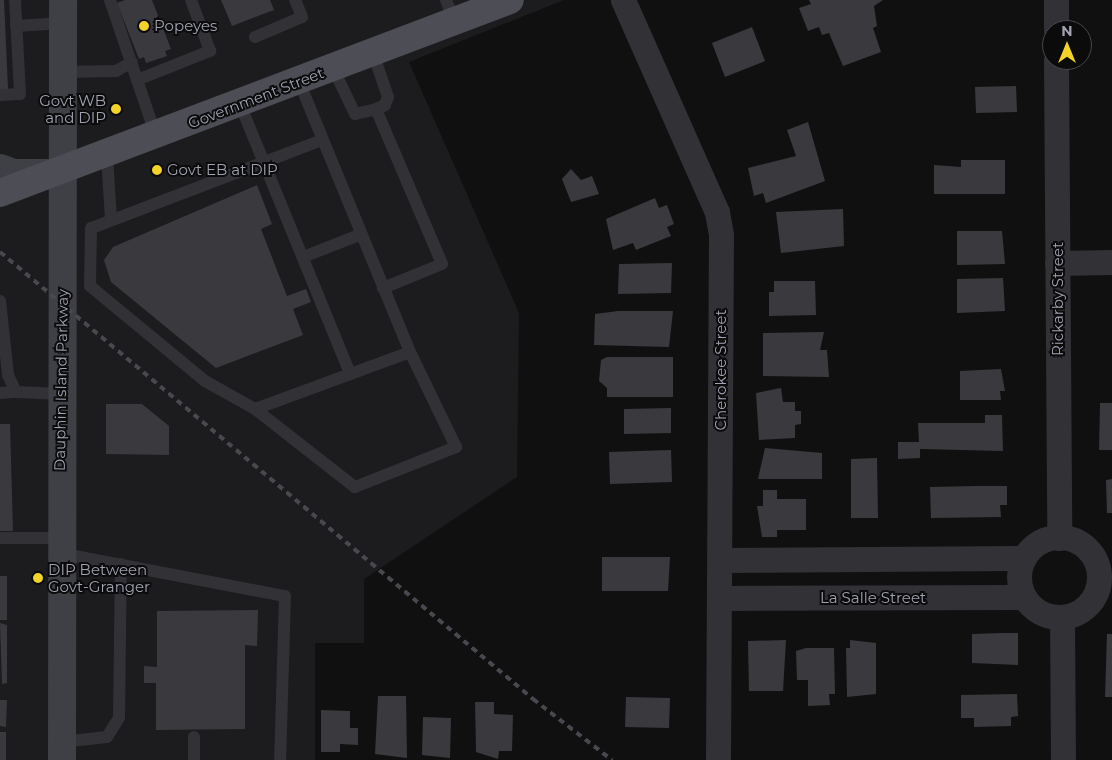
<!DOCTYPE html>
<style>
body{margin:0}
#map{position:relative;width:1112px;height:760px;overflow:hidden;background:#101011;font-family:Montserrat,sans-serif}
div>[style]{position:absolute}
.built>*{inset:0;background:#1c1c1e}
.building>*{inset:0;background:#3a3a3e}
.lane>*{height:12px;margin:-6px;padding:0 6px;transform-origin:6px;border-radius:6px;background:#313136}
.street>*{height:25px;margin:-12.5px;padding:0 12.5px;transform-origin:12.5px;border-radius:12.5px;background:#313136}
.street>.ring{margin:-12.5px;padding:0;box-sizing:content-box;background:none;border:25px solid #313136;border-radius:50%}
.secondary>*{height:28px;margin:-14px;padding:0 14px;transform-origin:14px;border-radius:14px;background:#3f3f46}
.primary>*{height:28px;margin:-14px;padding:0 14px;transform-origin:14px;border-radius:14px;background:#4d4d55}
.rail>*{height:4px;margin-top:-2px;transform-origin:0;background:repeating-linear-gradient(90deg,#48484f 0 6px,transparent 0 11px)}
.dots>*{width:14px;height:14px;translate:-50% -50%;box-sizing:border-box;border:2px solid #0b0b0c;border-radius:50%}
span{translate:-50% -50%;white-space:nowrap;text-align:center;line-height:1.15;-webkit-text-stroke:4px #0b0b0c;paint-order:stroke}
.poi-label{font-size:15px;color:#a1a3b2}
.left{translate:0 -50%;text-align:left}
.right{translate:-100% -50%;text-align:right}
.street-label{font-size:15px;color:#a1a3b2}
.north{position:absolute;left:1042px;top:20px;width:50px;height:50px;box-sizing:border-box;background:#0b0b0c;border:1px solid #47484e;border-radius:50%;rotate:0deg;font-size:14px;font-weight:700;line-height:20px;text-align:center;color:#a1a3b2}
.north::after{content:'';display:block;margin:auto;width:18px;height:22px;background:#f3d327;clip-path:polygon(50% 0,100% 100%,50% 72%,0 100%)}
</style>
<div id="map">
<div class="built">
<div style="clip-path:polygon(0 0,564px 0,409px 62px,519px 313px,517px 477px,364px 579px,364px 643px,315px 643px,315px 760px,0 760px)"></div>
</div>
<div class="building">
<div style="clip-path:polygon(0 0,4px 0,8px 89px,0 89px)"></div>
<div style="clip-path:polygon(125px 0,152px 0,171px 49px,165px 51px,167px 56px,146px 63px,144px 57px,139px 59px,117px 3px)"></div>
<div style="clip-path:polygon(221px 0,270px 0,274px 10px,232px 26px)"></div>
<div style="clip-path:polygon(809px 0,883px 0,874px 6px,877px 26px,873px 28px,881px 52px,843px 66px,829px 33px,822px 35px,819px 27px,808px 31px,799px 8px,811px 4px)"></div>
<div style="clip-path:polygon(752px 27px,765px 61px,725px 77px,712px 43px)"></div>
<div style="clip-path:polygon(1016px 86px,1017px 112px,976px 113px,975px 87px)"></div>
<div style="clip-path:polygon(808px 122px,825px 181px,766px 203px,763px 193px,754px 196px,748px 168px,796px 156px,787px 130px)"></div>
<div style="clip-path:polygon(961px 160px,1005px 160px,1005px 194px,934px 194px,934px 165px,961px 167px)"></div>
<div style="clip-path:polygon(571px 169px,581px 180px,592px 176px,599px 194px,571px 202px,562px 179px)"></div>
<div style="clip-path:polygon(257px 185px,272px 224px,261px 229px,287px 296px,306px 289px,311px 302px,293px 309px,303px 335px,216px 368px,111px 282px,104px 260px,113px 247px)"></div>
<div style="clip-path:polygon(655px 198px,659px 208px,667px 205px,674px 224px,667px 227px,671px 236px,636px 250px,633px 243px,613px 250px,606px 219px)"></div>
<div style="clip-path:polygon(843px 209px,844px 246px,781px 253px,776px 212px)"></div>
<div style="clip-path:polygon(957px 231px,1002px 231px,1005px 264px,957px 265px)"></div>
<div style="clip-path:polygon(672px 263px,671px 293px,618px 294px,619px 264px)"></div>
<div style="clip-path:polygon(1003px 278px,1005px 311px,957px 313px,957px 279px)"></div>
<div style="clip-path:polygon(774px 281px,815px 281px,816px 315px,769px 316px,769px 292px,774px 292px)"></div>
<div style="clip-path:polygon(618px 311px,673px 311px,669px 347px,594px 345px,595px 314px)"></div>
<div style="clip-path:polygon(824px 332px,820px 350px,827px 350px,829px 377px,763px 376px,763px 333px)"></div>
<div style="clip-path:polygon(607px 357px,673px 357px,673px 397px,607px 397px,607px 388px,599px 381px,601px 360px)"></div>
<div style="clip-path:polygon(1001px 369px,1005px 391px,1000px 391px,1001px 400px,960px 400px,960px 371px)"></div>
<div style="clip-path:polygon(781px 388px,783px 402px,795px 402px,795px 411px,801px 411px,801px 424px,795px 425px,795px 438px,759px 440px,756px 393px)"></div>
<div style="clip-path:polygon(1100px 403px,1112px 403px,1112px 450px,1099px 450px)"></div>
<div style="clip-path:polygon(106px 404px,142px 404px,169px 426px,169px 455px,106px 454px)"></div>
<div style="clip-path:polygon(671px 408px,671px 433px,624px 434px,624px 409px)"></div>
<div style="clip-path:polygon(985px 415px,1002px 415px,1003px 451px,920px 449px,920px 458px,898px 459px,898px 442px,919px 442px,918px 423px,985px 423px)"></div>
<div style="clip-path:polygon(0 424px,10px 424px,13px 531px,0 531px)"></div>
<div style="clip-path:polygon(765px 448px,822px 453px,822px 479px,758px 479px)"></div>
<div style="clip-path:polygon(671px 450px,672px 482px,610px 484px,609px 452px)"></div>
<div style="clip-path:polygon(877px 458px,878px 518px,851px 518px,851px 459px)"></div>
<div style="clip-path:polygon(1112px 479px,1112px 513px,1107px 513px,1106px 480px)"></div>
<div style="clip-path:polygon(976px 486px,1007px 486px,1007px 505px,1000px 505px,1001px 517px,931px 518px,930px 487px)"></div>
<div style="clip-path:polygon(763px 490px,777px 490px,777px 499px,806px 499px,806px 530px,777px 530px,777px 537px,762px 537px,757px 506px,763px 506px)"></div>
<div style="clip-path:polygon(602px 557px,670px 557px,668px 591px,602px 591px)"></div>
<div style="clip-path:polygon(0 576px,7px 576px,7px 620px,0 620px)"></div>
<div style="clip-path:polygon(258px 610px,257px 646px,245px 645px,245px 729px,156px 730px,156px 683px,144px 683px,144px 666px,157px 667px,157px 611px)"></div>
<div style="clip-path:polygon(0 623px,7px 625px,7px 683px,2px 684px)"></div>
<div style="clip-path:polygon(1002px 633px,1018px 633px,1018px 665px,972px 663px,972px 634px)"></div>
<div style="clip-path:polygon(1107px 634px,1112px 634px,1112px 697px,1105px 697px)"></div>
<div style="clip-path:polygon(786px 640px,783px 691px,749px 691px,748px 641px)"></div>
<div style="clip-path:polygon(850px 640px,876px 643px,876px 694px,847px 697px,846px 648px,850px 648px)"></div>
<div style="clip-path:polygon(806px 648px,834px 648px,835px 694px,829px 694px,830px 705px,808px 706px,808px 680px,797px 680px,796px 651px)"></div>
<div style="clip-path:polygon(1017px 694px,1018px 716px,1011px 717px,1011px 726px,974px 727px,974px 718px,961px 718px,961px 695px)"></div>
<div style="clip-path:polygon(378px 696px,406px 696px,407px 758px,375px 754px)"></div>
<div style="clip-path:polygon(626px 697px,670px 698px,669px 728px,625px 727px)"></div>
<div style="clip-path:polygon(0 700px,7px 700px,6px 727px,0 726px)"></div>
<div style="clip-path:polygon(475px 702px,494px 702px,494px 714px,513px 715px,512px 751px,499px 751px,498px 759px,476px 752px)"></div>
<div style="clip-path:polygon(321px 710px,350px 711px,350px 728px,358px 728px,358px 745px,340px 744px,340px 752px,321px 752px)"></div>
<div style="clip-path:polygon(423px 717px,451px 718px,450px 758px,422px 755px)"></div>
<div style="clip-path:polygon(0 732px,6px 732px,6px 760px,0 760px)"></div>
</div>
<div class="lane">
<div style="left:110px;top:0;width:144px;rotate:71.3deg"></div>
<div style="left:446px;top:0;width:24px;rotate:68deg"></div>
<div style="left:16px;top:26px;width:47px;rotate:-3.7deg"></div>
<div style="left:255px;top:37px;width:51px;rotate:-23.1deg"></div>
<div style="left:302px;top:17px;width:18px;rotate:-112deg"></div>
<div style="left:373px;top:53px;width:46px;rotate:71.2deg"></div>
<div style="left:388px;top:97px;width:9px;rotate:111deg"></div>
<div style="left:385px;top:105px;width:10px;rotate:156deg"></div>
<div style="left:333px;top:68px;width:51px;rotate:64.4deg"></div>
<div style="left:355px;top:114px;width:22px;rotate:-13deg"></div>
<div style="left:376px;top:109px;width:168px;rotate:66.9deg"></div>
<div style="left:442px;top:264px;width:64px;rotate:157.9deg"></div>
<div style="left:63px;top:72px;width:53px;rotate:-1.1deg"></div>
<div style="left:116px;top:71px;width:18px;rotate:-29deg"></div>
<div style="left:137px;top:80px;width:79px;rotate:-21.7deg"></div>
<div style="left:210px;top:51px;width:54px;rotate:-110.4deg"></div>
<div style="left:0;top:95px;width:20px;rotate:-3deg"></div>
<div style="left:20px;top:94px;width:94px;rotate:-93deg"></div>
<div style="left:240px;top:104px;width:292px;rotate:67.8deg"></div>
<div style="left:322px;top:140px;width:247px;rotate:159.1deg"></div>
<div style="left:91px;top:228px;width:58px;rotate:91deg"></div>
<div style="left:90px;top:286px;width:149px;rotate:39.6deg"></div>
<div style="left:205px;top:381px;width:57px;rotate:29.2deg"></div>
<div style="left:255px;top:409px;width:127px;rotate:38deg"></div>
<div style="left:355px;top:487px;width:109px;rotate:-21.6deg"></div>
<div style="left:456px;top:447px;width:106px;rotate:-115.8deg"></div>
<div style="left:107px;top:155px;width:65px;rotate:86.5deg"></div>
<div style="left:303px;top:257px;width:60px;rotate:-21.4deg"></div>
<div style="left:0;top:301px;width:74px;rotate:83.8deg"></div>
<div style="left:8px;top:375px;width:19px;rotate:65deg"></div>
<div style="left:16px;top:392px;width:45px;rotate:2.5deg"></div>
<div style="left:0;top:393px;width:16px;rotate:-4deg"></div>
<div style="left:255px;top:409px;width:165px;rotate:-20.2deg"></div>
<div style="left:410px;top:352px;width:292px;rotate:-112.3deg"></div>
<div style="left:0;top:538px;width:59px"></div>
<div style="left:59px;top:553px;width:230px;rotate:10.8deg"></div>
<div style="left:285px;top:596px;width:164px;rotate:91.7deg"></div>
<div style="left:194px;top:737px;width:23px;rotate:90deg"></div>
<div style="left:61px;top:742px;width:46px;rotate:-6.2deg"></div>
<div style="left:107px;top:737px;width:22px;rotate:-58deg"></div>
<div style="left:119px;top:718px;width:154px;rotate:-89.3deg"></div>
</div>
<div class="street">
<div style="left:623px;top:0;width:232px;rotate:66.1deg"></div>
<div style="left:717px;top:212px;width:23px;rotate:80deg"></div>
<div style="left:721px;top:235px;width:525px;rotate:90.33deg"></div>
<div style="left:1056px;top:0;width:30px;rotate:90deg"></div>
<div style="left:1056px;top:60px;width:478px;rotate:89.6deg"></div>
<div style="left:1057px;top:263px;width:55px;rotate:-1deg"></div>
<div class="ring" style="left:1019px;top:537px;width:55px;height:55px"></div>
<div style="left:722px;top:560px;width:302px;rotate:-0.4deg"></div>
<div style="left:721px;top:598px;width:303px;rotate:-0.2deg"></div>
<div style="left:1062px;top:617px;width:143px;rotate:89.6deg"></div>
</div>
<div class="secondary">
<div style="left:0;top:168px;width:15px;rotate:20deg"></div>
<div style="left:14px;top:173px;width:37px"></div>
<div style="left:62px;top:760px;width:760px;rotate:-89.92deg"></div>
</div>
<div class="primary">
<div style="left:0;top:193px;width:545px;rotate:-20.73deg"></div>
</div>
<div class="rail">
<div style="left:0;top:252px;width:696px;rotate:39.98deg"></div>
<div style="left:533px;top:699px;width:100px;rotate:37.7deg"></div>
</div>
<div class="dots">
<div style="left:144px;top:26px;background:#f3d327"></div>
<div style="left:116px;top:109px;background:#f3d327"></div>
<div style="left:157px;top:170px;background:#f3d327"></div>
<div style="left:38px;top:578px;background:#f3d327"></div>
</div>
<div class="poi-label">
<span class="left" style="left:154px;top:26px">Popeyes</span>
<span class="right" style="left:106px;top:109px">Govt WB<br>and DIP</span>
<span class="left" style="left:167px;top:170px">Govt EB at DIP</span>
<span class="left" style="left:48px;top:578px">DIP Between<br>Govt-Granger</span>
</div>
<div class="street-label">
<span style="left:256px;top:98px;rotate:-21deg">Government Street</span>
<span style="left:1058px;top:299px;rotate:-90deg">Rickarby Street</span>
<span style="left:721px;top:370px;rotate:-90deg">Cherokee Street</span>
<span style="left:61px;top:380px;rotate:-89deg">Dauphin Island Parkway</span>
<span style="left:873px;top:598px">La Salle Street</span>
</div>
<div class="north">N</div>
</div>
